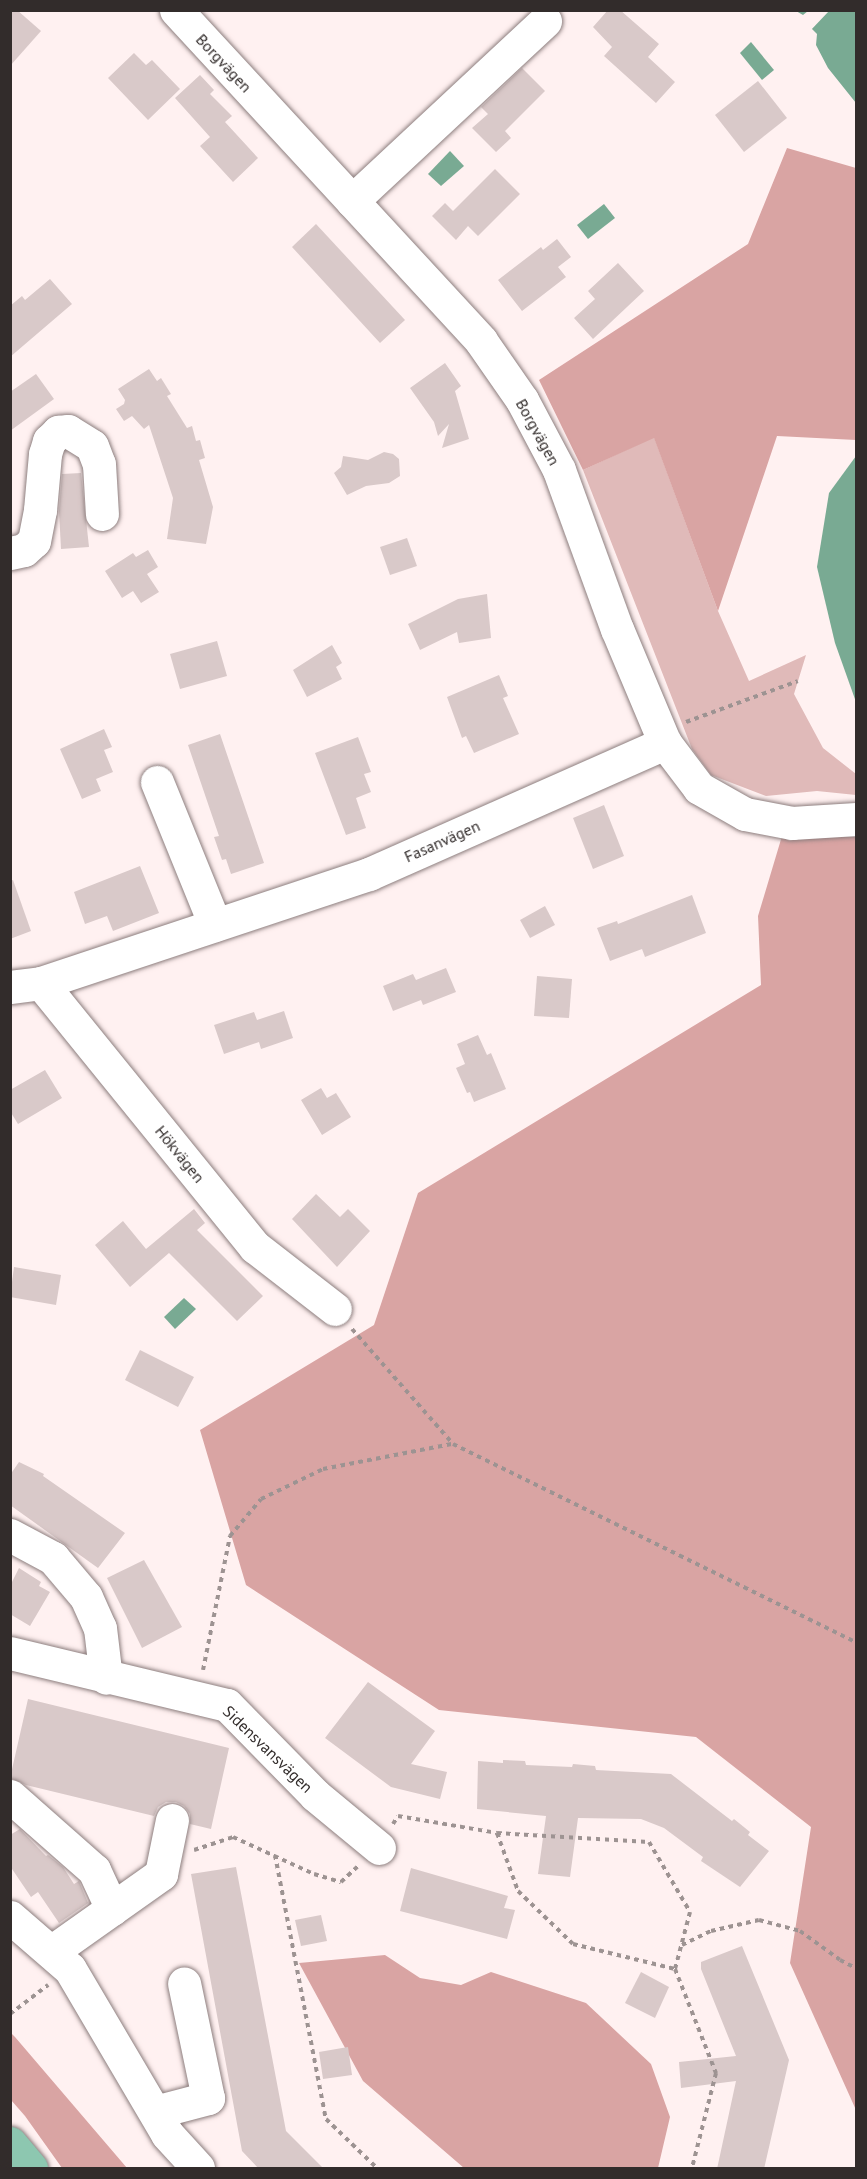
<!DOCTYPE html>
<meta charset="utf-8">
<style>
body{margin:0}
#map{position:relative;width:867px;height:2179px;overflow:hidden;background:#fff1f1;font-family:"PT Sans",sans-serif}
div>[style]{position:absolute}
.green>*{inset:0;background:#e0bab9}
.forest>*{inset:0;background:#d9a4a3}
.water>*{inset:0;background:#79aa93}
.pier>*{inset:0;background:#fff1f1}
.building>*{inset:0;background:#d9c9c9}
.path>*{height:4px;margin-top:-2px;transform-origin:0;background:repeating-linear-gradient(90deg,#9d9392 0 4.5px,transparent 0 9px)}
.roads{filter:drop-shadow(0 0 2px #8d7e7e) drop-shadow(0 0 2px #8d7e7e)}
.minor>*{height:33px;margin:-16.5px;padding:0 16.5px;transform-origin:16.5px;border-radius:16.5px;background:#fff}
.major>*{height:33px;margin:-16.5px;padding:0 16.5px;transform-origin:16.5px;border-radius:16.5px;background:#8dc7b0}
span{translate:-50% -50%;white-space:nowrap;text-align:center;line-height:1.15;-webkit-text-stroke:4.5px #fff;paint-order:stroke}
.street-label{font-size:16px;color:#322c2b}
.frame{position:absolute;inset:0;border:12px solid #322c2b;pointer-events:none}
</style>
<div id="map">
<div class="green">
<div style="clip-path:polygon(654px 437px,718px 611px,749px 681px,806px 655px,794px 694px,823px 748px,856px 774px,856px 795px,817px 791px,766px 796px,711px 775px,692px 749px,583px 470px)"></div>
</div>
<div class="forest">
<div style="clip-path:polygon(787px 148px,856px 168px,856px 440px,777px 436px,718px 611px,654px 438px,583px 470px,539px 380px,748px 244px)"></div>
<div style="clip-path:polygon(782px 836px,856px 837px,856px 2110px,790px 1963px,811px 1827px,696px 1737px,439px 1710px,246px 1585px,200px 1430px,374px 1325px,418px 1193px,761px 985px,758px 916px)"></div>
<div style="clip-path:polygon(385px 1955px,420px 1978px,461px 1985px,491px 1972px,586px 2003px,651px 2064px,670px 2117px,658px 2168px,464px 2168px,363px 2081px,299px 1963px)"></div>
<div style="clip-path:polygon(11px 2033px,15px 2037px,127px 2168px,62px 2168px,25px 2116px,11px 2100px)"></div>
</div>
<div class="water">
<div style="clip-path:polygon(794px 11px,856px 11px,856px 103px,828px 68px,816px 45px,817px 34px)"></div>
<div style="clip-path:polygon(751px 42px,774px 70px,762px 80px,740px 53px)"></div>
<div style="clip-path:polygon(450px 151px,464px 166px,441px 186px,428px 174px)"></div>
<div style="clip-path:polygon(604px 204px,615px 218px,588px 239px,577px 225px)"></div>
<div style="clip-path:polygon(856px 456px,856px 702px,835px 643px,817px 567px,829px 493px)"></div>
<div style="clip-path:polygon(184px 1298px,196px 1309px,175px 1329px,164px 1317px)"></div>
</div>
<div class="pier">
<div style="clip-path:polygon(796px 11px,803px 15px,808px 11px,829px 11px,810px 31px,793px 14px)"></div>
</div>
<div class="building">
<div style="clip-path:polygon(10px 10px,17px 10px,41px 31px,10px 66px)"></div>
<div style="clip-path:polygon(608px 10px,620px 10px,659px 44px,648px 57px,675px 82px,656px 103px,604px 56px,612px 47px,593px 27px)"></div>
<div style="clip-path:polygon(134px 53px,146px 65px,152px 60px,180px 89px,148px 120px,108px 78px)"></div>
<div style="clip-path:polygon(522px 68px,545px 91px,505px 131px,511px 138px,496px 152px,472px 128px,488px 114px,481px 107px)"></div>
<div style="clip-path:polygon(200px 75px,214px 90px,210px 94px,232px 116px,225px 122px,258px 158px,233px 182px,200px 146px,210px 137px,175px 98px)"></div>
<div style="clip-path:polygon(758px 81px,787px 118px,744px 152px,715px 115px)"></div>
<div style="clip-path:polygon(495px 169px,520px 194px,478px 236px,468px 226px,456px 240px,432px 216px,445px 203px,453px 211px)"></div>
<div style="clip-path:polygon(316px 224px,405px 320px,380px 343px,292px 247px)"></div>
<div style="clip-path:polygon(557px 239px,571px 257px,558px 267px,566px 277px,522px 311px,498px 280px,541px 247px,543px 250px)"></div>
<div style="clip-path:polygon(618px 263px,644px 291px,593px 339px,574px 318px,595px 299px,588px 291px)"></div>
<div style="clip-path:polygon(50px 279px,72px 304px,10px 357px,10px 306px,22px 296px,25px 300px)"></div>
<div style="clip-path:polygon(445px 363px,461px 386px,455px 391px,469px 439px,442px 448px,449px 424px,438px 436px,434px 422px,410px 388px)"></div>
<div style="clip-path:polygon(149px 369px,157px 381px,161px 378px,171px 394px,167px 396px,187px 428px,192px 426px,196px 441px,200px 440px,205px 458px,199px 460px,213px 507px,206px 544px,167px 539px,173px 498px,149px 425px,144px 429px,132px 416px,124px 421px,116px 409px,124px 404px,125px 400px,118px 389px)"></div>
<div style="clip-path:polygon(36px 374px,54px 399px,10px 431px,10px 392px)"></div>
<div style="clip-path:polygon(384px 452px,393px 454px,399px 459px,400px 476px,389px 483px,366px 486px,347px 495px,334px 473px,341px 467px,343px 456px,368px 460px)"></div>
<div style="clip-path:polygon(81px 473px,89px 547px,61px 549px,59px 511px,62px 474px)"></div>
<div style="clip-path:polygon(407px 538px,417px 566px,390px 575px,380px 547px)"></div>
<div style="clip-path:polygon(148px 550px,158px 567px,147px 574px,159px 592px,141px 603px,133px 591px,122px 598px,105px 571px,133px 553px,136px 557px)"></div>
<div style="clip-path:polygon(487px 594px,491px 638px,459px 643px,457px 632px,420px 650px,408px 624px,458px 599px)"></div>
<div style="clip-path:polygon(217px 641px,227px 676px,180px 689px,170px 654px)"></div>
<div style="clip-path:polygon(332px 645px,342px 663px,336px 667px,342px 679px,307px 697px,293px 670px)"></div>
<div style="clip-path:polygon(499px 675px,508px 696px,503px 698px,519px 734px,474px 753px,466px 736px,462px 738px,447px 697px)"></div>
<div style="clip-path:polygon(104px 729px,112px 747px,104px 750px,113px 772px,96px 779px,101px 791px,82px 799px,60px 749px)"></div>
<div style="clip-path:polygon(220px 734px,264px 863px,231px 874px,226px 859px,222px 860px,214px 837px,219px 836px,188px 745px)"></div>
<div style="clip-path:polygon(358px 737px,371px 772px,364px 774px,371px 792px,356px 798px,366px 828px,346px 835px,315px 753px)"></div>
<div style="clip-path:polygon(604px 805px,624px 856px,593px 869px,573px 818px)"></div>
<div style="clip-path:polygon(140px 866px,159px 913px,113px 931px,107px 916px,85px 924px,74px 892px)"></div>
<div style="clip-path:polygon(13px 880px,31px 931px,10px 939px,10px 881px)"></div>
<div style="clip-path:polygon(692px 895px,706px 933px,645px 957px,642px 949px,610px 961px,597px 928px,617px 921px,618px 924px)"></div>
<div style="clip-path:polygon(545px 906px,555px 925px,530px 938px,520px 920px)"></div>
<div style="clip-path:polygon(446px 968px,456px 992px,423px 1005px,421px 1000px,393px 1011px,383px 986px,413px 974px,416px 980px)"></div>
<div style="clip-path:polygon(537px 976px,572px 979px,569px 1018px,534px 1016px)"></div>
<div style="clip-path:polygon(284px 1011px,293px 1038px,261px 1049px,259px 1042px,224px 1054px,214px 1025px,254px 1012px,257px 1020px)"></div>
<div style="clip-path:polygon(478px 1035px,487px 1055px,491px 1053px,506px 1089px,474px 1102px,470px 1092px,467px 1093px,456px 1068px,465px 1064px,457px 1044px)"></div>
<div style="clip-path:polygon(45px 1070px,62px 1098px,18px 1124px,10px 1111px,10px 1090px)"></div>
<div style="clip-path:polygon(321px 1088px,327px 1098px,336px 1093px,351px 1117px,322px 1135px,301px 1100px)"></div>
<div style="clip-path:polygon(316px 1194px,340px 1217px,348px 1209px,370px 1231px,337px 1267px,292px 1219px)"></div>
<div style="clip-path:polygon(194px 1209px,205px 1223px,197px 1230px,263px 1296px,237px 1321px,169px 1253px,130px 1287px,95px 1245px,123px 1221px,146px 1249px)"></div>
<div style="clip-path:polygon(14px 1267px,61px 1275px,56px 1305px,10px 1297px)"></div>
<div style="clip-path:polygon(140px 1350px,194px 1377px,178px 1407px,125px 1380px)"></div>
<div style="clip-path:polygon(19px 1462px,44px 1474px,43px 1476px,125px 1533px,98px 1568px,10px 1505px,10px 1475px)"></div>
<div style="clip-path:polygon(144px 1560px,182px 1627px,142px 1648px,107px 1578px)"></div>
<div style="clip-path:polygon(19px 1568px,41px 1582px,39px 1586px,50px 1592px,30px 1626px,10px 1614px,10px 1586px)"></div>
<div style="clip-path:polygon(368px 1682px,435px 1731px,411px 1764px,447px 1772px,440px 1799px,391px 1787px,325px 1738px)"></div>
<div style="clip-path:polygon(28px 1699px,229px 1748px,211px 1829px,190px 1824px,190px 1814px,184px 1806px,176px 1802px,166px 1802px,158px 1807px,154px 1816px,26px 1785px,10px 1778px)"></div>
<div style="clip-path:polygon(503px 1760px,525px 1761px,526px 1765px,572px 1767px,573px 1764px,595px 1766px,596px 1770px,671px 1774px,732px 1821px,734px 1819px,750px 1832px,748px 1835px,769px 1851px,740px 1887px,701px 1861px,703px 1857px,664px 1828px,641px 1819px,578px 1818px,570px 1877px,538px 1874px,546px 1816px,477px 1809px,478px 1761px,503px 1763px)"></div>
<div style="clip-path:polygon(20px 1829px,46px 1856px,48px 1855px,63px 1867px,74px 1884px,79px 1881px,88px 1903px,59px 1923px,38px 1892px,31px 1897px,10px 1866px,10px 1835px)"></div>
<div style="clip-path:polygon(236px 1867px,286px 2131px,324px 2169px,259px 2169px,242px 2151px,191px 1874px)"></div>
<div style="clip-path:polygon(411px 1868px,508px 1896px,504px 1908px,515px 1910px,507px 1939px,400px 1911px)"></div>
<div style="clip-path:polygon(321px 1915px,327px 1941px,301px 1946px,295px 1920px)"></div>
<div style="clip-path:polygon(742px 1946px,789px 2060px,764px 2169px,717px 2169px,736px 2081px,681px 2088px,679px 2062px,736px 2056px,701px 1969px,701px 1962px)"></div>
<div style="clip-path:polygon(641px 1972px,669px 1987px,655px 2018px,625px 2003px)"></div>
<div style="clip-path:polygon(348px 2047px,352px 2075px,323px 2079px,319px 2052px)"></div>
</div>
<div class="path">
<div style="left:686px;top:722px;width:119px;rotate:-20.1deg"></div>
<div style="left:352px;top:1329px;width:153px;rotate:48.7deg"></div>
<div style="left:453px;top:1444px;width:449px;rotate:26.2deg"></div>
<div style="left:203px;top:1670px;width:137px;rotate:-78.6deg"></div>
<div style="left:230px;top:1536px;width:48px;rotate:-50deg"></div>
<div style="left:261px;top:1499px;width:69px;rotate:-25.8deg"></div>
<div style="left:323px;top:1469px;width:131px;rotate:-11deg"></div>
<div style="left:393px;top:1824px;width:9px;rotate:-58deg"></div>
<div style="left:398px;top:1816px;width:100px;rotate:9.7deg"></div>
<div style="left:497px;top:1833px;width:62px;rotate:70.1deg"></div>
<div style="left:518px;top:1891px;width:76px;rotate:43.9deg"></div>
<div style="left:573px;top:1944px;width:105px;rotate:13.8deg"></div>
<div style="left:675px;top:1969px;width:112px;rotate:68.5deg"></div>
<div style="left:716px;top:2073px;width:98px;rotate:104.2deg"></div>
<div style="left:497px;top:1833px;width:152px;rotate:3.4deg"></div>
<div style="left:649px;top:1842px;width:81px;rotate:59.6deg"></div>
<div style="left:690px;top:1912px;width:59px;rotate:104.7deg"></div>
<div style="left:194px;top:1850px;width:41px;rotate:-18.4deg"></div>
<div style="left:233px;top:1837px;width:89px;rotate:24.6deg"></div>
<div style="left:314px;top:1874px;width:28px;rotate:17deg"></div>
<div style="left:341px;top:1882px;width:23px;rotate:-43deg"></div>
<div style="left:275px;top:1855px;width:269px;rotate:79.1deg"></div>
<div style="left:326px;top:2119px;width:71px;rotate:43.9deg"></div>
<div style="left:682px;top:1945px;width:32px;rotate:-26deg"></div>
<div style="left:711px;top:1931px;width:49px;rotate:-12.9deg"></div>
<div style="left:759px;top:1920px;width:42px;rotate:15deg"></div>
<div style="left:800px;top:1931px;width:49px;rotate:35.9deg"></div>
<div style="left:840px;top:1960px;width:18px;rotate:27deg"></div>
<div style="left:10px;top:2014px;width:48px;rotate:-37.3deg"></div>
</div>
<div class="roads">
<div class="minor">
<div style="left:176px;top:10px;width:450px;rotate:47.3deg"></div>
<div style="left:481px;top:341px;width:72px;rotate:55.2deg"></div>
<div style="left:522px;top:400px;width:79px;rotate:62.1deg"></div>
<div style="left:559px;top:470px;width:169px;rotate:70deg"></div>
<div style="left:617px;top:629px;width:124px;rotate:67.2deg"></div>
<div style="left:665px;top:743px;width:56px;rotate:52.9deg"></div>
<div style="left:699px;top:788px;width:53px;rotate:29.5deg"></div>
<div style="left:745px;top:814px;width:48px;rotate:10.8deg"></div>
<div style="left:792px;top:823px;width:64px;rotate:-3.6deg"></div>
<div style="left:352px;top:201px;width:264px;rotate:-43deg"></div>
<div style="left:10px;top:553px;width:14px;rotate:-12deg"></div>
<div style="left:24px;top:550px;width:13px;rotate:-42deg"></div>
<div style="left:34px;top:541px;width:32px;rotate:-79deg"></div>
<div style="left:40px;top:510px;width:56px;rotate:-84.9deg"></div>
<div style="left:45px;top:454px;width:14px;rotate:-73deg"></div>
<div style="left:49px;top:441px;width:13px;rotate:-45deg"></div>
<div style="left:58px;top:432px;width:10px;rotate:-6deg"></div>
<div style="left:68px;top:431px;width:28px;rotate:32deg"></div>
<div style="left:92px;top:446px;width:19px;rotate:69deg"></div>
<div style="left:99px;top:464px;width:50px;rotate:86.6deg"></div>
<div style="left:157px;top:782px;width:154px;rotate:67.9deg"></div>
<div style="left:41px;top:983px;width:340px;rotate:51deg"></div>
<div style="left:255px;top:1247px;width:101px;rotate:37.8deg"></div>
<div style="left:10px;top:987px;width:31px;rotate:-7deg"></div>
<div style="left:41px;top:983px;width:346px;rotate:-18.4deg"></div>
<div style="left:369px;top:874px;width:324px;rotate:-23.9deg"></div>
<div style="left:10px;top:1535px;width:49px;rotate:28.1deg"></div>
<div style="left:53px;top:1558px;width:51px;rotate:49.8deg"></div>
<div style="left:86px;top:1597px;width:34px;rotate:66deg"></div>
<div style="left:100px;top:1628px;width:50px;rotate:83.2deg"></div>
<div style="left:10px;top:1653px;width:223px;rotate:13.5deg"></div>
<div style="left:227px;top:1705px;width:126px;rotate:45.6deg"></div>
<div style="left:315px;top:1795px;width:83px;rotate:39.6deg"></div>
<div style="left:10px;top:1796px;width:112px;rotate:41.4deg"></div>
<div style="left:94px;top:1870px;width:43px;rotate:65.2deg"></div>
<div style="left:10px;top:1917px;width:79px;rotate:40.9deg"></div>
<div style="left:70px;top:1969px;width:191px;rotate:59.5deg"></div>
<div style="left:167px;top:2134px;width:46px;rotate:47.6deg"></div>
<div style="left:51px;top:1952px;width:135px;rotate:-35.3deg"></div>
<div style="left:161px;top:1874px;width:55px;rotate:-78.5deg"></div>
<div style="left:155px;top:2112px;width:55px;rotate:-14.8deg"></div>
<div style="left:208px;top:2098px;width:117px;rotate:-101.8deg"></div>
</div>
<div class="major">
<div style="left:10px;top:2143px;width:33px;rotate:50deg"></div>
</div>
</div>
<div class="street-label">
<span style="left:224px;top:63px;rotate:47deg">Borgvägen</span>
<span style="left:538px;top:432px;rotate:61deg">Borgvägen</span>
<span style="left:442px;top:841px;rotate:-24deg">Fasanvägen</span>
<span style="left:180px;top:1154px;rotate:51deg">Hökvägen</span>
<span style="left:268px;top:1749px;rotate:44deg">Sidensvansvägen</span>
</div>
<div class="frame"></div>
</div>
